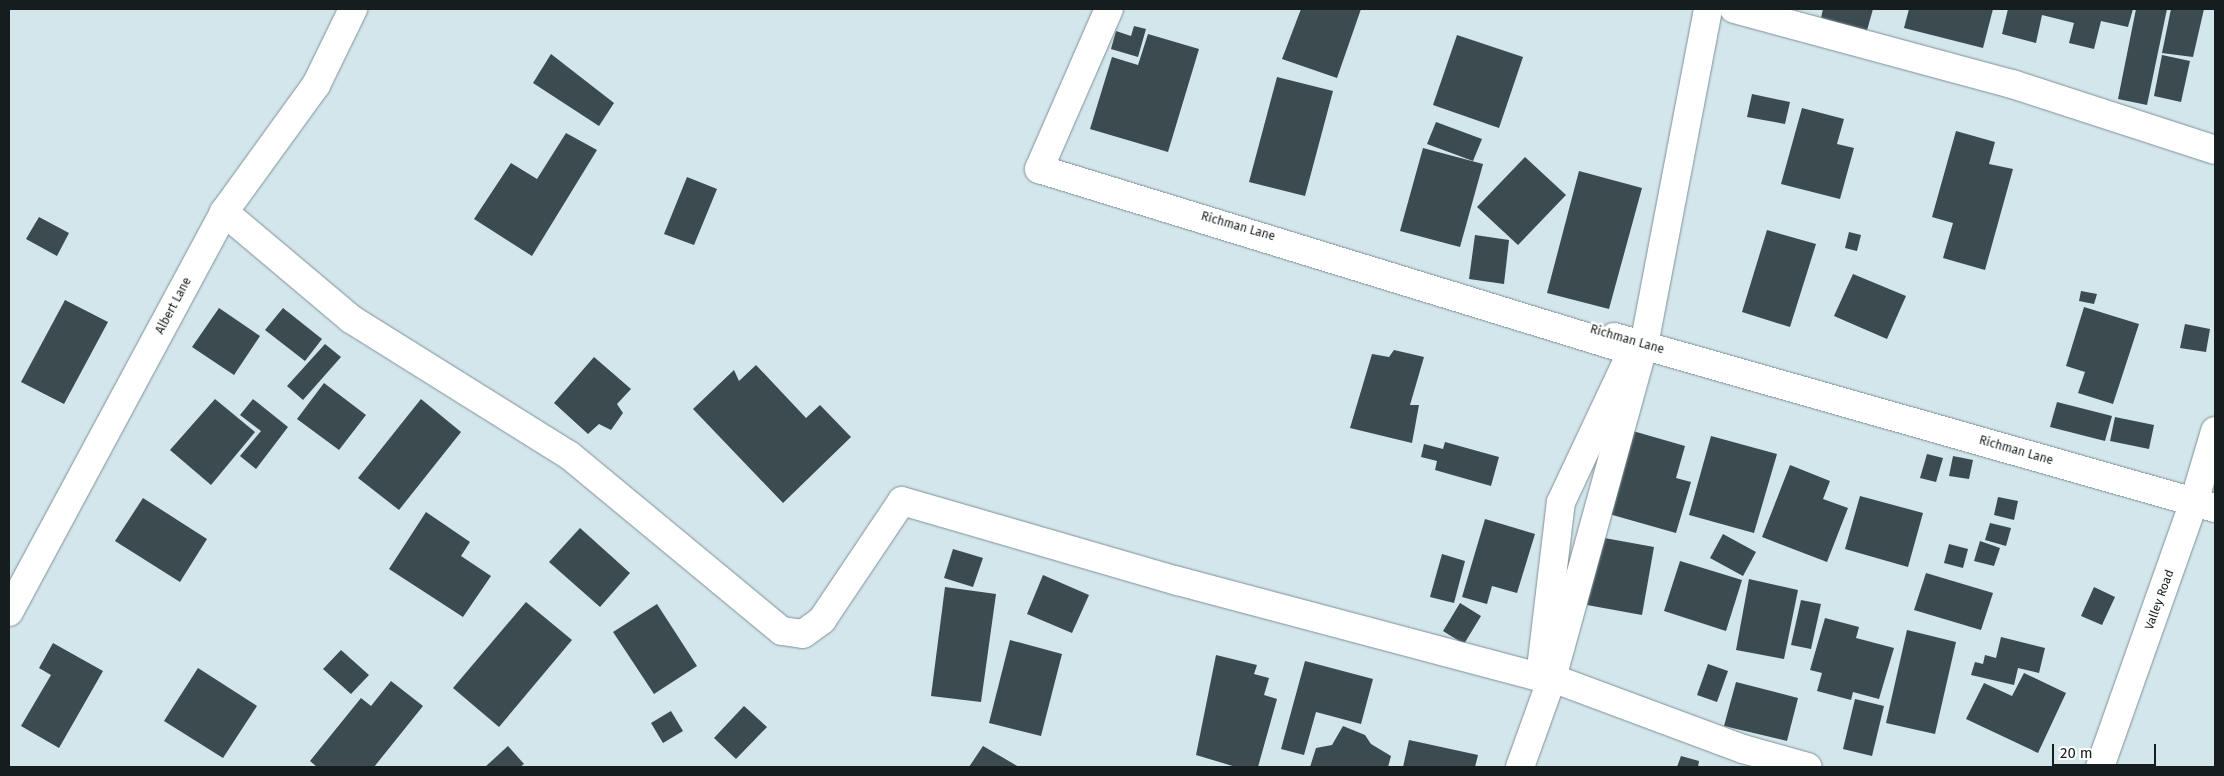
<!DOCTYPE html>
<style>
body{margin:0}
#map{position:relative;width:2224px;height:776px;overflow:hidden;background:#d3e6ec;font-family:"Fira Sans",sans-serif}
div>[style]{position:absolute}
.building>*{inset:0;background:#3b4b50}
.roads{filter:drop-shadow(0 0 1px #7f9096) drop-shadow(0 0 1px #7f9096)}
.minor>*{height:28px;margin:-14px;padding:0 14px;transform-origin:14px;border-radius:14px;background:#fff}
span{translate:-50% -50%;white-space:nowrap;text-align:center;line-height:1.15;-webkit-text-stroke:5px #fff;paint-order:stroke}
.street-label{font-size:12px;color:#161d1f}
.frame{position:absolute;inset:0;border:10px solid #161d1f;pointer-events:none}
.scale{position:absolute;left:2052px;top:744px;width:104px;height:22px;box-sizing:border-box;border:2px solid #161d1f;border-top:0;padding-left:6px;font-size:15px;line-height:18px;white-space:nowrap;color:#161d1f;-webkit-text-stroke:4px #fff;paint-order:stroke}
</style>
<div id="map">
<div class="building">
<div style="clip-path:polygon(1301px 9px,1361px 9px,1337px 78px,1282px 59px)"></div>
<div style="clip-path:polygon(1823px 9px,1873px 9px,1866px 34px,1820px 23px)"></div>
<div style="clip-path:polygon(1909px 9px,1993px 9px,1983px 48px,1904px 28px)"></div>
<div style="clip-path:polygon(2008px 9px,2133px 9px,2128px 27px,2101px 21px,2094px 49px,2069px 43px,2074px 23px,2042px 15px,2036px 43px,2002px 34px)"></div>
<div style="clip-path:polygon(2136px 9px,2167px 9px,2147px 105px,2118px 99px)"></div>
<div style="clip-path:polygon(2171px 9px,2204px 9px,2193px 57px,2162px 53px)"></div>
<div style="clip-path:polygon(1134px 26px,1146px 29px,1138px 57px,1111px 49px,1116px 31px,1131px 36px)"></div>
<div style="clip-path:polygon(1148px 34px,1199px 49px,1168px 152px,1090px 129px,1112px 57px,1138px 65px)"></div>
<div style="clip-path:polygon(1457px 35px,1523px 57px,1499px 128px,1433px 105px)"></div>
<div style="clip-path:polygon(551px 54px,614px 103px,599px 126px,533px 83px)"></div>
<div style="clip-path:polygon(2162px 55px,2190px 61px,2181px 102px,2154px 96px)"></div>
<div style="clip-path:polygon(1277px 77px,1333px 91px,1305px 196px,1249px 182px)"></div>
<div style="clip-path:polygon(1752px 94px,1790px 102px,1785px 124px,1747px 117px)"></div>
<div style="clip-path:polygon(1802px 108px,1844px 119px,1837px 144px,1854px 148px,1840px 199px,1781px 184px)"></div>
<div style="clip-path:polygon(1436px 122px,1482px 139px,1473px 161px,1427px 144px)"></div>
<div style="clip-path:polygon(1956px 131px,1995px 142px,1989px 164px,2013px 169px,1985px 270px,1943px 258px,1953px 223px,1932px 217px)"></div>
<div style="clip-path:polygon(566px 133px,597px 150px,532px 256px,474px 219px,511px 163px,537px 179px)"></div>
<div style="clip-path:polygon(1423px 148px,1483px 164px,1460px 247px,1400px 231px)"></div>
<div style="clip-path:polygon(1525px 157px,1566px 195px,1518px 245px,1477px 207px)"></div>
<div style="clip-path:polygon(1579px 171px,1642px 188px,1609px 309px,1547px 293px)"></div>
<div style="clip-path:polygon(687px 177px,717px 189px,694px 245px,664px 234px)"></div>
<div style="clip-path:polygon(39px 217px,69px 233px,57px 256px,26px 239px)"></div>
<div style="clip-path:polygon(1767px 230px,1816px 244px,1790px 327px,1742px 312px)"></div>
<div style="clip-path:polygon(1849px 232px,1861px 235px,1857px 251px,1845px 248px)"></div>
<div style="clip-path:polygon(1475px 235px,1509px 240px,1504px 284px,1469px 279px)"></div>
<div style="clip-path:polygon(1853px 274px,1906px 296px,1887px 339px,1834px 316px)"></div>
<div style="clip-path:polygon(2081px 291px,2097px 294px,2094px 304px,2079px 301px)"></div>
<div style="clip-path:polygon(65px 300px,108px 322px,64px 404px,21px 382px)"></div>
<div style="clip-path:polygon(2084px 307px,2139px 324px,2113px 404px,2078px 393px,2085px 372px,2066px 366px)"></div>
<div style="clip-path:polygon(219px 308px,260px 336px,234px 375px,192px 347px)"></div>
<div style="clip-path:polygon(283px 308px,322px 339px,305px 361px,265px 330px)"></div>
<div style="clip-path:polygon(2185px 324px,2210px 329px,2206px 352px,2180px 348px)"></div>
<div style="clip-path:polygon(325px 344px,341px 357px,303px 400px,287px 386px)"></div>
<div style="clip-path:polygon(1394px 350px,1424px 357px,1410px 405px,1419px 405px,1412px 443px,1350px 428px,1372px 354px,1389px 357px)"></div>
<div style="clip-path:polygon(594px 357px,631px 389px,617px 404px,623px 413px,611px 430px,599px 424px,588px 434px,554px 403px)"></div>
<div style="clip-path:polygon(756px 365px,806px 418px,820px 405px,851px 437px,783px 503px,693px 409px,734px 370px,739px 381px)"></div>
<div style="clip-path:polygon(324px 383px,366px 415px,339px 450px,297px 419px)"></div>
<div style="clip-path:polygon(215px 399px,255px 432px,211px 485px,170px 450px)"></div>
<div style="clip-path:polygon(253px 399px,288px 427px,256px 469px,240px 456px,261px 431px,240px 415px)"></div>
<div style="clip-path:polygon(421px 399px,461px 432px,399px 510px,358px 478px)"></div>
<div style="clip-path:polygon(2057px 402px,2112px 416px,2105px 441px,2050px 427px)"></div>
<div style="clip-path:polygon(2115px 417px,2154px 425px,2149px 449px,2110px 441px)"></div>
<div style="clip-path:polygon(1626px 429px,1685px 446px,1676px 478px,1691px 482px,1676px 533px,1602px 512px)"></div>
<div style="clip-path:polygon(1711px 436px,1777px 454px,1754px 533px,1689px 515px)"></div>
<div style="clip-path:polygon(1445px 442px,1499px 457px,1491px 486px,1435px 470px,1437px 461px,1421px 457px,1424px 444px,1443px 449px)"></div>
<div style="clip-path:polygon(1927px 454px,1943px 458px,1936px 482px,1920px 478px)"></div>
<div style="clip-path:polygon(1953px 456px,1973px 460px,1969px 479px,1949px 476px)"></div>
<div style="clip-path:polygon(1790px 465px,1830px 481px,1823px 499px,1848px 508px,1827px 562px,1762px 537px)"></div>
<div style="clip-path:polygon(1860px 496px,1923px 513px,1908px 567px,1845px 549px)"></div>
<div style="clip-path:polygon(1998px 497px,2018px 501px,2014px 520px,1994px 515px)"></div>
<div style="clip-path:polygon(143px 498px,207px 539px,180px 582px,115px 541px)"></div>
<div style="clip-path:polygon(426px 512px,470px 542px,461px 556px,491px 576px,463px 617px,389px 569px)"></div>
<div style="clip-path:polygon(1485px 519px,1535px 534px,1517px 593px,1492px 586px,1487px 604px,1462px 597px)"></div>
<div style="clip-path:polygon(1990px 523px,2011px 528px,2006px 546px,1985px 540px)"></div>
<div style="clip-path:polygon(580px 528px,630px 573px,600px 607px,549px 562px)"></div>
<div style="clip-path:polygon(1723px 534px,1756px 552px,1743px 576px,1710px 558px)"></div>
<div style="clip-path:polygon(1599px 537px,1654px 547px,1642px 615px,1587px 605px)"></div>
<div style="clip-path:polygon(1980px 541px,2000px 548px,1994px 566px,1974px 561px)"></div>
<div style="clip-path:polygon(1949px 544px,1968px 549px,1963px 568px,1944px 563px)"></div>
<div style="clip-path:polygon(953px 549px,983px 558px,973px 587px,944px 578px)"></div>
<div style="clip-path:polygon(1442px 554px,1465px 561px,1454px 603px,1430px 597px)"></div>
<div style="clip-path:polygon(1680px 561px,1742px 580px,1726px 631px,1664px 611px)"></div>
<div style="clip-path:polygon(1926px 573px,1993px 593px,1981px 630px,1914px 610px)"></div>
<div style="clip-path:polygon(1043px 575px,1089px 595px,1072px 633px,1027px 614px)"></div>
<div style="clip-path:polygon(1749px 579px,1798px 590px,1784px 659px,1736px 650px)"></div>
<div style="clip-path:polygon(945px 587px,996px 594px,981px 702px,931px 696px)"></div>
<div style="clip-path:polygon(2094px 587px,2115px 597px,2102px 625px,2081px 616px)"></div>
<div style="clip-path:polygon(1801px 600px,1821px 604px,1811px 649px,1791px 645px)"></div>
<div style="clip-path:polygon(526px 602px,572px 640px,499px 727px,453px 688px)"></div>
<div style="clip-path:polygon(1460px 603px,1481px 616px,1464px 644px,1443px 631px)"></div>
<div style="clip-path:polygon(657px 604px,697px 666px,654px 694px,613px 632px)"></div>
<div style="clip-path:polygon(1825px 618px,1859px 627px,1856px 638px,1894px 648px,1879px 699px,1853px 692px,1851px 700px,1817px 691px,1822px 673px,1810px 670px)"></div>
<div style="clip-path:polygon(1907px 630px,1956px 642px,1935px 734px,1886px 723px)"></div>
<div style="clip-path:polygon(2001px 637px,2045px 648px,2039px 673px,2018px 668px,2014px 685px,1971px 675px,1975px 662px,1983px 664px,1985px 655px,1996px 658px)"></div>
<div style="clip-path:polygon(1010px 640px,1062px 654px,1041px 736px,989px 723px)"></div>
<div style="clip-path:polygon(53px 643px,103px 671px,59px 748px,21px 726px,51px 675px,39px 668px)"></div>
<div style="clip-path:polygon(341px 650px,369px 675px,351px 694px,323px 669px)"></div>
<div style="clip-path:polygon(1216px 655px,1257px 665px,1254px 674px,1269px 678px,1264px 695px,1277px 699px,1258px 767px,1236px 767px,1196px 755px)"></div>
<div style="clip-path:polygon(1305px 661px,1373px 679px,1361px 724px,1316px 712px,1304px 755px,1281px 749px)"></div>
<div style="clip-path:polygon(1708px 664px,1728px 671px,1717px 702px,1697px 695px)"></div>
<div style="clip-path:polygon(198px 668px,257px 706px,223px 758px,164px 721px)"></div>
<div style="clip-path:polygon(2024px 673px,2066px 693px,2038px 753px,1966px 719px,1984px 683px,2012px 696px)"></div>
<div style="clip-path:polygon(391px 681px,423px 706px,374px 767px,317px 767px,310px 761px,361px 698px,371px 706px)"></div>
<div style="clip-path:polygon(1736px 682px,1798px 698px,1787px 741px,1724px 726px)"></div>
<div style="clip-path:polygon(1855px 699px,1884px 706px,1872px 756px,1843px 749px)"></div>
<div style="clip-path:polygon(744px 706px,767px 727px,736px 759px,714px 738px)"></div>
<div style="clip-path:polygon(671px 711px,683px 731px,663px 743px,651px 723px)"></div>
<div style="clip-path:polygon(1343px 726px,1365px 735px,1371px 744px,1391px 756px,1388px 767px,1310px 767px,1316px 748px,1332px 745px)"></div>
<div style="clip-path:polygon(1409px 740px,1478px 755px,1475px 767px,1403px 767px)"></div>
<div style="clip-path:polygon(508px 746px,524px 764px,520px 767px,485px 767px)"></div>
<div style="clip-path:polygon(983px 746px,1019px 767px,969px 767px)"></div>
<div style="clip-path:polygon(1681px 756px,1699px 761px,1698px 767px,1677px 767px)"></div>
</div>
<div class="roads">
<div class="minor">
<div style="left:1734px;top:9px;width:288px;rotate:15.1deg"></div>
<div style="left:2012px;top:84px;width:213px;rotate:18deg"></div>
<div style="left:224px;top:212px;width:166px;rotate:40.1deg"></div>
<div style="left:351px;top:319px;width:257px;rotate:32deg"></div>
<div style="left:569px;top:455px;width:276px;rotate:39.6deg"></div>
<div style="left:782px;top:631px;width:21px;rotate:8deg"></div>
<div style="left:803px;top:634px;width:24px;rotate:-36deg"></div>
<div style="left:822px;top:620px;width:143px;rotate:-56.1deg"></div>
<div style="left:902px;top:501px;width:287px;rotate:16.2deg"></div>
<div style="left:1178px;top:581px;width:375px;rotate:14.9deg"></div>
<div style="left:1540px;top:677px;width:176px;rotate:-83.2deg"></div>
<div style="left:1561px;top:502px;width:167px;rotate:-64.8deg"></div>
<div style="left:1632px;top:351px;width:620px;rotate:-162.94deg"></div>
<div style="left:1039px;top:169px;width:175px;rotate:-66.4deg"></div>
<div style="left:1614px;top:337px;width:625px;rotate:15.88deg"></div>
<div style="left:9px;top:612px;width:454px;rotate:-61.7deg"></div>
<div style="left:224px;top:212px;width:157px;rotate:-54.1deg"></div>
<div style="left:316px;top:85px;width:85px;rotate:-64deg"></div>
<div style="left:1540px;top:677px;width:12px;rotate:5deg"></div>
<div style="left:1552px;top:678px;width:204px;rotate:20.4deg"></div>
<div style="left:1743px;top:749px;width:67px;rotate:15.5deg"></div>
<div style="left:1520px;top:767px;width:95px;rotate:-70.2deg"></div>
<div style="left:1552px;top:678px;width:345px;rotate:-74.6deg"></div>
<div style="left:1644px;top:345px;width:342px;rotate:-79.2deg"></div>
<div style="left:2100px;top:767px;width:281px;rotate:-70.5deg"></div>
<div style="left:2194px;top:502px;width:74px;rotate:-73.5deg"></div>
</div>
</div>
<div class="street-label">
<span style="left:1238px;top:227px;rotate:16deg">Richman Lane</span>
<span style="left:174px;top:306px;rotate:-62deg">Albert Lane</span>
<span style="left:1627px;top:340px;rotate:16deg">Richman Lane</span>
<span style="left:2016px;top:451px;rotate:16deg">Richman Lane</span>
<span style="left:2160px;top:600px;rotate:-70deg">Valley Road</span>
</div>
<div class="frame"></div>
<div class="scale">20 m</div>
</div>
